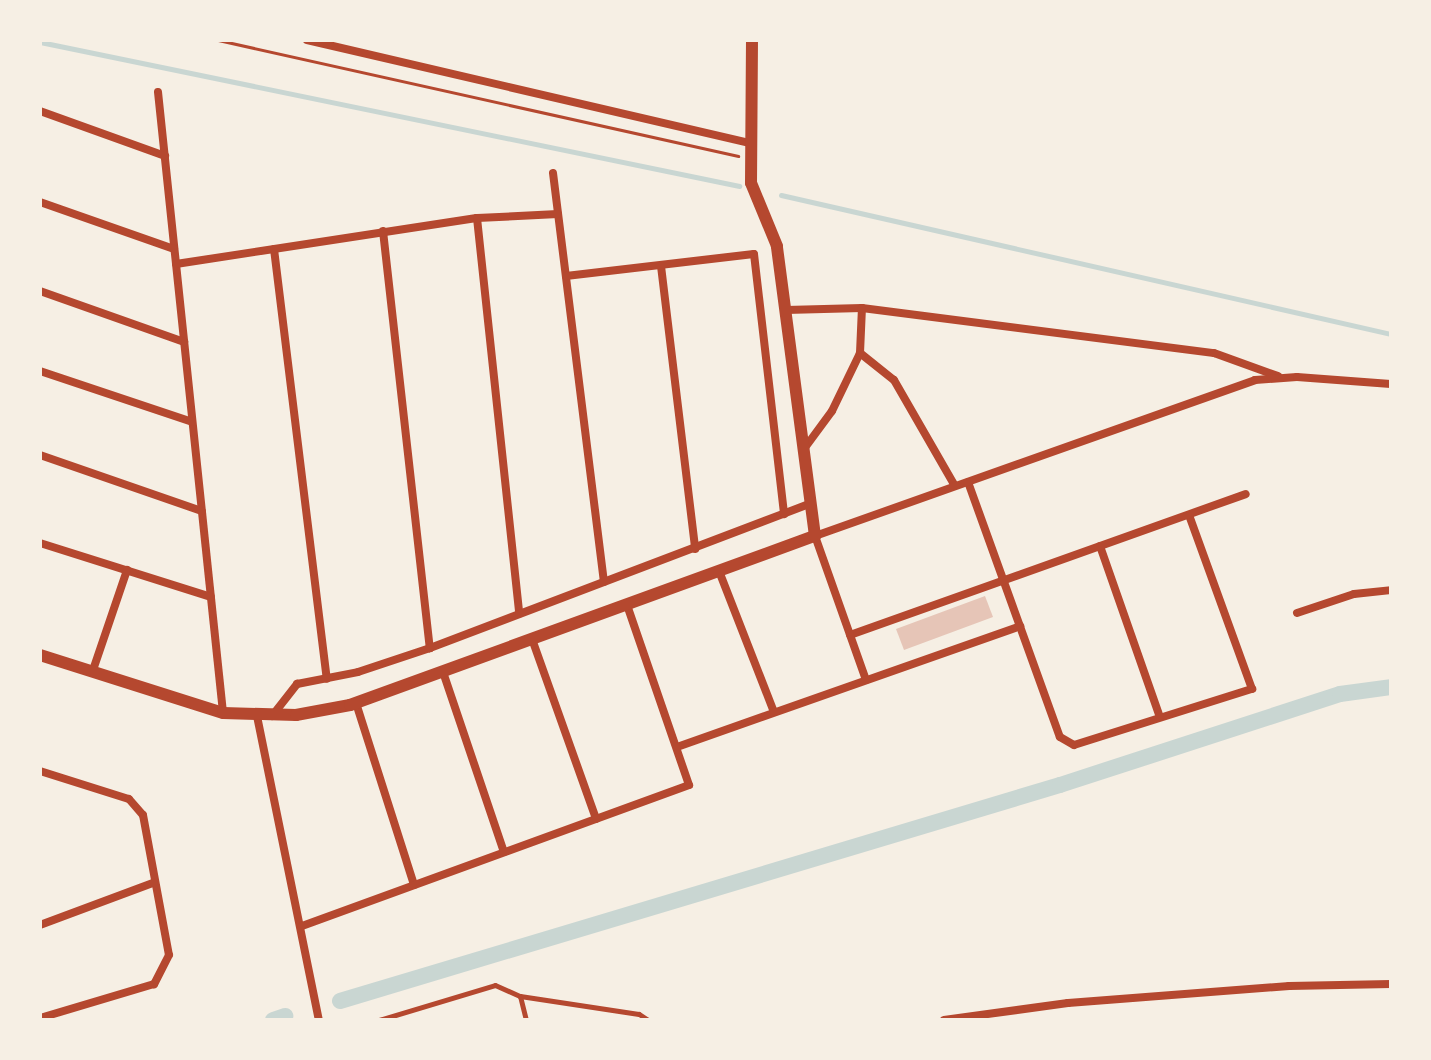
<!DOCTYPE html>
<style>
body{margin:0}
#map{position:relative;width:1431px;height:1060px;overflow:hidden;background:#f6efe4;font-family:Signika,sans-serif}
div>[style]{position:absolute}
.stream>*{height:5px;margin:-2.5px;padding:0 2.5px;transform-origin:2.5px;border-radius:2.5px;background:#c9d6d2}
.canal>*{height:16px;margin:-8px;padding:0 8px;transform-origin:8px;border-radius:8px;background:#c9d6d2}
.building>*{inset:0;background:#e6c5b7}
.path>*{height:3px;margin:-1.5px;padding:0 1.5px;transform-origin:1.5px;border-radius:1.5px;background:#b5482f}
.service>*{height:5px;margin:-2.5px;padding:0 2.5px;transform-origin:2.5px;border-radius:2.5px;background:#b5482f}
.minor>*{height:8px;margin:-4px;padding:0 4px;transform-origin:4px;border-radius:4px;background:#b5482f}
.tertiary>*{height:12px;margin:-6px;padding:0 6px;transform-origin:6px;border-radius:6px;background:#b5482f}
span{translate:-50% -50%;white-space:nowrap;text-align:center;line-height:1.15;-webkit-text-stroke:6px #f6efe4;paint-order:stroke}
.frame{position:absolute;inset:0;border:42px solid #f6efe4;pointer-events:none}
</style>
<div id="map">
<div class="stream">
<div style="left:40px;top:42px;width:714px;rotate:11.64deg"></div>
<div style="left:781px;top:195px;width:626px;rotate:12.84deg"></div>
</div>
<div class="canal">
<div style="left:340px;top:1001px;width:752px;rotate:-16.7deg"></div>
<div style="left:1060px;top:785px;width:294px;rotate:-18deg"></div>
<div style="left:1340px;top:694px;width:51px;rotate:-7.8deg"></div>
<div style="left:273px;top:1020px;width:13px;rotate:-18deg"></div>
</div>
<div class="building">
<div style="clip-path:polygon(985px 596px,993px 617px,904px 650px,896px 629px)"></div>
</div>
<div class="path">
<div style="left:218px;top:40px;width:533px;rotate:12.58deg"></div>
</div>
<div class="service">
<div style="left:520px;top:996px;width:25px;rotate:76deg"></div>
<div style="left:379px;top:1020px;width:121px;rotate:-16.8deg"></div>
<div style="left:495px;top:985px;width:27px;rotate:24deg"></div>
<div style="left:520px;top:996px;width:120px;rotate:8.6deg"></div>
<div style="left:639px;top:1014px;width:11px;rotate:34deg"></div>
</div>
<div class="minor">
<div style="left:307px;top:40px;width:456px;rotate:13.1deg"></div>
<div style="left:158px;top:92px;width:624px;rotate:84.02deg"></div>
<div style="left:40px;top:111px;width:133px;rotate:19.8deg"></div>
<div style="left:553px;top:173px;width:412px;rotate:82.9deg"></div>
<div style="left:40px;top:202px;width:142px;rotate:19.3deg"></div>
<div style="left:477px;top:218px;width:398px;rotate:83.9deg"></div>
<div style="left:383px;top:231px;width:420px;rotate:83.6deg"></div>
<div style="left:274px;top:249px;width:433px;rotate:83deg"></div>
<div style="left:176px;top:264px;width:304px;rotate:-8.7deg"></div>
<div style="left:477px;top:218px;width:81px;rotate:-2.8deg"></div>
<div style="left:661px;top:266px;width:285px;rotate:83.1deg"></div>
<div style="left:566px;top:276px;width:189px;rotate:-6.7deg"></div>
<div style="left:754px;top:254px;width:262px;rotate:83.4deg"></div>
<div style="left:40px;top:291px;width:153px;rotate:19.5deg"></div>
<div style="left:786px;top:310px;width:76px;rotate:-1.5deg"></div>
<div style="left:862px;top:308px;width:355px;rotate:7.3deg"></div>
<div style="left:1214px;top:353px;width:68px;rotate:19.8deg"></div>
<div style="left:860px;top:353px;width:43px;rotate:38.5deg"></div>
<div style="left:894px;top:380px;width:122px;rotate:60.1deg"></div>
<div style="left:40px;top:371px;width:160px;rotate:18.5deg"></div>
<div style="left:804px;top:449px;width:47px;rotate:-53.6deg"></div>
<div style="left:832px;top:411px;width:64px;rotate:-64.2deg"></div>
<div style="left:860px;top:353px;width:45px;rotate:-87.5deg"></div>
<div style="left:40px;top:455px;width:171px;rotate:19.1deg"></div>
<div style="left:968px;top:482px;width:271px;rotate:70.2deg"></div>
<div style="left:1060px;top:737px;width:16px;rotate:30deg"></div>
<div style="left:1074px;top:745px;width:187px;rotate:-17.5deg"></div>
<div style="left:1252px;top:689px;width:185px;rotate:-109.9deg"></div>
<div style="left:40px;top:543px;width:179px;rotate:17.5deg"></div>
<div style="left:1100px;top:546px;width:181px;rotate:70.7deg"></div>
<div style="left:719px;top:571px;width:151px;rotate:68.7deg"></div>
<div style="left:1297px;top:613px;width:60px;rotate:-18.4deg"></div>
<div style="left:1354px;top:594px;width:37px;rotate:-6deg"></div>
<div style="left:850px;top:635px;width:420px;rotate:-19.6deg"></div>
<div style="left:532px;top:639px;width:191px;rotate:70.4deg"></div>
<div style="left:443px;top:672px;width:190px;rotate:71.3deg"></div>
<div style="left:92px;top:673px;width:109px;rotate:-71.2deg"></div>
<div style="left:866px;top:680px;width:153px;rotate:-109.5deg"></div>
<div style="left:815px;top:536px;width:467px;rotate:-19.5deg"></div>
<div style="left:1255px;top:380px;width:42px;rotate:-4.1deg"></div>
<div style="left:1297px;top:377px;width:94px;rotate:4.3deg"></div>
<div style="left:356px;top:703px;width:191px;rotate:72.3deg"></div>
<div style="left:257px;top:716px;width:310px;rotate:78.5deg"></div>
<div style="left:272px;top:716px;width:41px;rotate:-52deg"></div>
<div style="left:297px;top:684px;width:62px;rotate:-11.1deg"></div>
<div style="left:358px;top:672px;width:76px;rotate:-18.4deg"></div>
<div style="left:430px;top:648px;width:406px;rotate:-20.8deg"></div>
<div style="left:677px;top:747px;width:364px;rotate:-19.4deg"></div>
<div style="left:40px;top:771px;width:93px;rotate:17.5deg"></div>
<div style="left:129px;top:799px;width:21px;rotate:49deg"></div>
<div style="left:143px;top:815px;width:142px;rotate:79.5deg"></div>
<div style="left:169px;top:955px;width:33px;rotate:117deg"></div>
<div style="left:154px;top:984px;width:119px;rotate:163.4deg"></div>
<div style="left:40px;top:925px;width:121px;rotate:-20.4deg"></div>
<div style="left:302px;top:926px;width:412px;rotate:-20deg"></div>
<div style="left:689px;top:785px;width:190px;rotate:-109deg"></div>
<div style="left:944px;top:1020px;width:125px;rotate:-7.8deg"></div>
<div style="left:1068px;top:1003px;width:222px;rotate:-4.4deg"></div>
<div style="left:1289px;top:986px;width:102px;rotate:-1.1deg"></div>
</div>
<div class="tertiary">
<div style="left:40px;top:655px;width:192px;rotate:17.6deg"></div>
<div style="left:223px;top:713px;width:73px;rotate:1.6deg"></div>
<div style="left:296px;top:715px;width:55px;rotate:-10.5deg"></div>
<div style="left:350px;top:705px;width:495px;rotate:-20deg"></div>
<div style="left:815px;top:536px;width:292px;rotate:-97.5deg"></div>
<div style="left:777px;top:246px;width:68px;rotate:-112.4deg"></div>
<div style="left:751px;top:183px;width:143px;rotate:-89.6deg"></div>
</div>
<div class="frame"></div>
</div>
